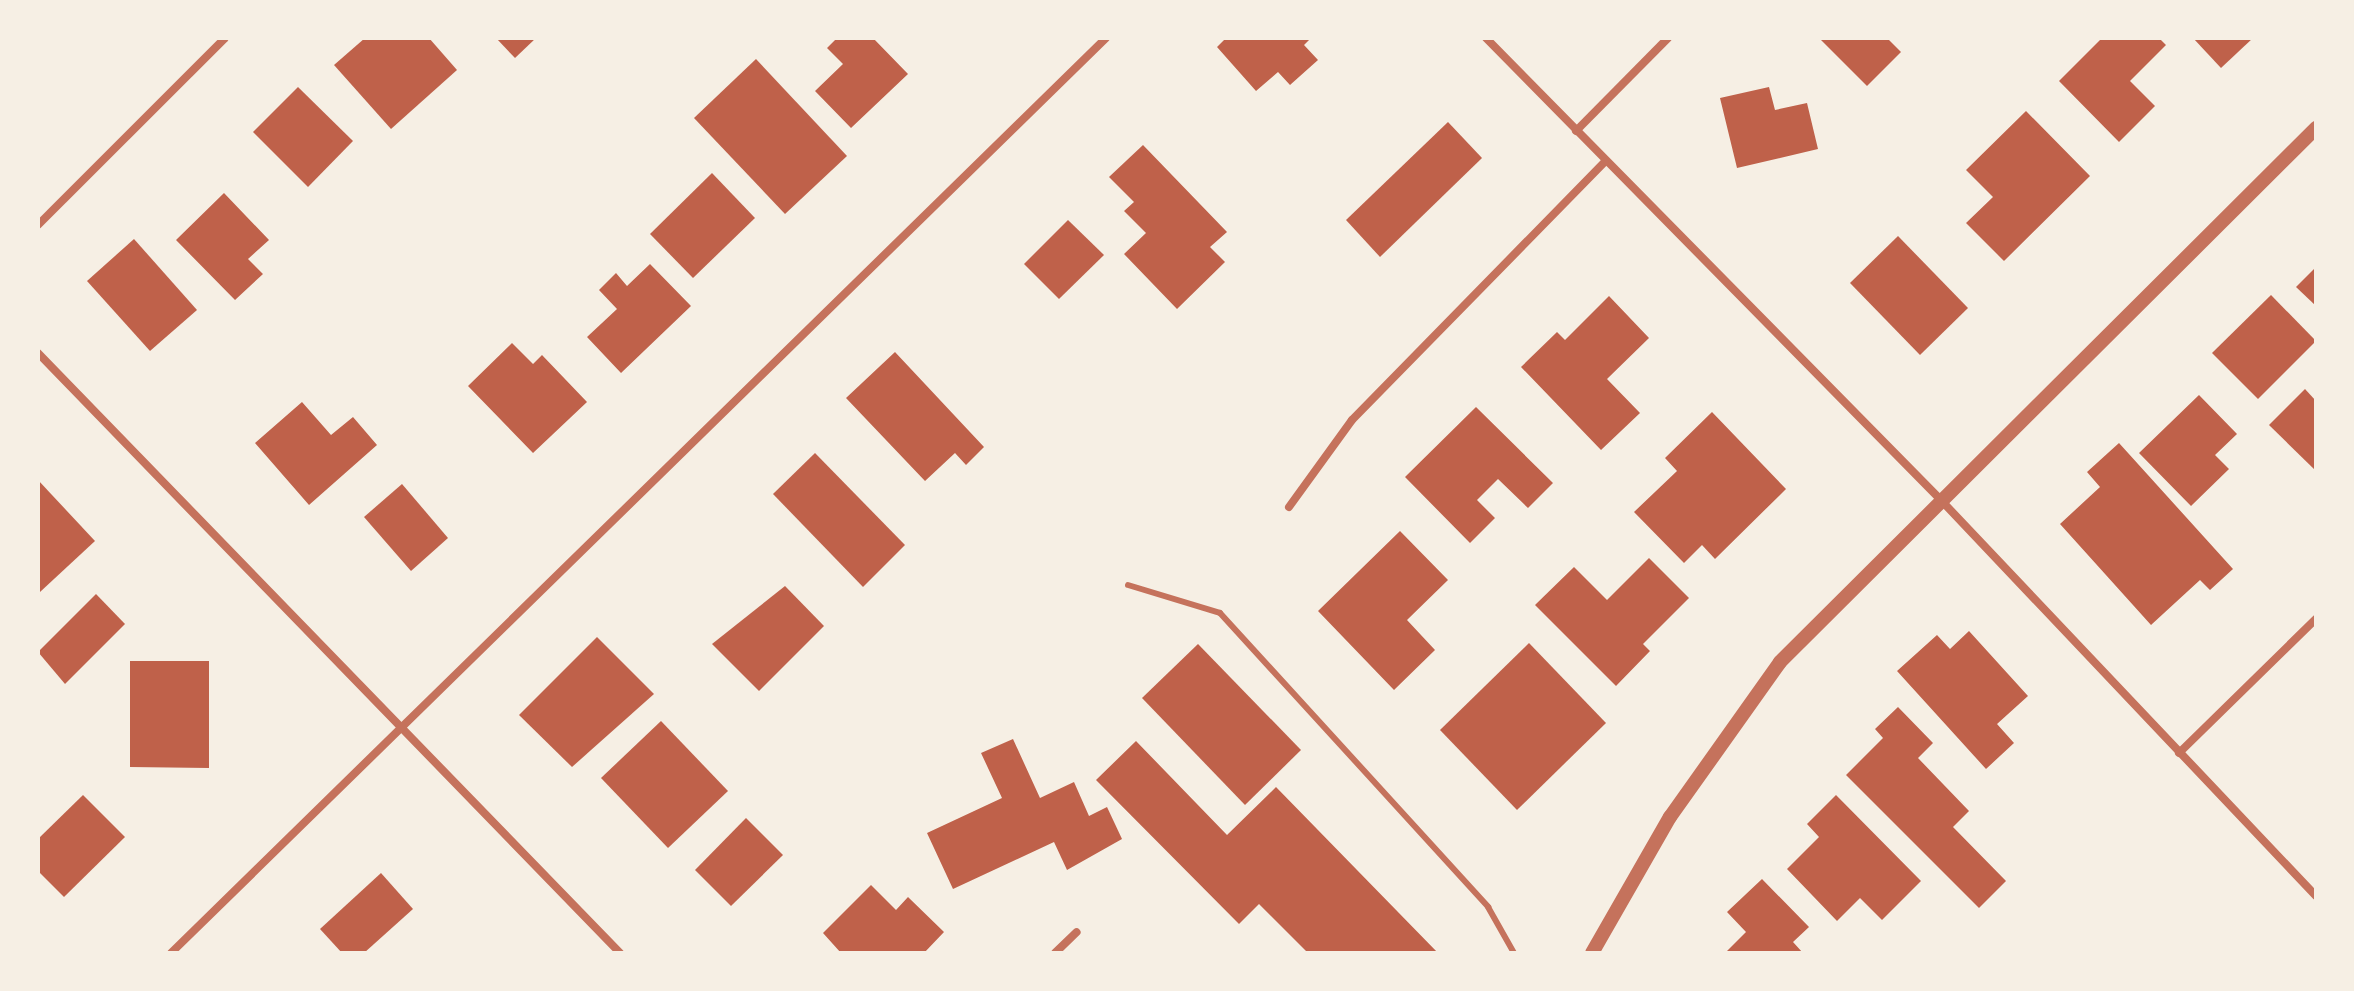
<!DOCTYPE html>
<style>
body{margin:0}
#map{position:relative;width:2354px;height:991px;overflow:hidden;background:#f6efe4;font-family:Inter,sans-serif}
div>[style]{position:absolute}
.building>*{inset:0;background:#bf614a}
.service>*{height:6px;margin:-3px;padding:0 3px;transform-origin:3px;border-radius:3px;background:#c5725c}
.minor>*{height:8px;margin:-4px;padding:0 4px;transform-origin:4px;border-radius:4px;background:#c5725c}
.tertiary>*{height:14px;margin:-7px;padding:0 7px;transform-origin:7px;border-radius:7px;background:#c5725c}
span{translate:-50% -50%;white-space:nowrap;text-align:center;line-height:1.15;-webkit-text-stroke:7px #f6efe4;paint-order:stroke}
.frame{position:absolute;inset:0;border:40px solid #f6efe4;pointer-events:none}
</style>
<div id="map">
<div class="building">
<div style="clip-path:polygon(365px 38px,429px 38px,457px 70px,391px 129px,334px 65px)"></div>
<div style="clip-path:polygon(496px 38px,536px 38px,515px 58px)"></div>
<div style="clip-path:polygon(837px 38px,873px 38px,908px 74px,851px 128px,815px 91px,843px 64px,827px 48px)"></div>
<div style="clip-path:polygon(1226px 38px,1311px 38px,1304px 45px,1318px 60px,1290px 85px,1278px 72px,1256px 91px,1217px 47px)"></div>
<div style="clip-path:polygon(1819px 38px,1887px 38px,1901px 52px,1867px 86px)"></div>
<div style="clip-path:polygon(2102px 38px,2159px 38px,2166px 45px,2130px 81px,2155px 106px,2119px 142px,2059px 81px)"></div>
<div style="clip-path:polygon(2193px 38px,2253px 38px,2221px 68px)"></div>
<div style="clip-path:polygon(756px 59px,847px 156px,785px 214px,694px 118px)"></div>
<div style="clip-path:polygon(298px 87px,353px 141px,308px 187px,253px 132px)"></div>
<div style="clip-path:polygon(1769px 87px,1775px 110px,1807px 103px,1818px 149px,1737px 168px,1720px 98px)"></div>
<div style="clip-path:polygon(2026px 111px,2090px 176px,2004px 261px,1966px 223px,1993px 197px,1966px 170px)"></div>
<div style="clip-path:polygon(1448px 122px,1482px 158px,1380px 257px,1346px 220px)"></div>
<div style="clip-path:polygon(1143px 145px,1227px 232px,1210px 247px,1225px 262px,1177px 309px,1124px 254px,1146px 233px,1124px 211px,1134px 202px,1109px 177px)"></div>
<div style="clip-path:polygon(712px 173px,755px 218px,693px 278px,650px 234px)"></div>
<div style="clip-path:polygon(224px 193px,269px 240px,248px 259px,263px 274px,235px 300px,176px 240px)"></div>
<div style="clip-path:polygon(1068px 220px,1104px 255px,1059px 299px,1024px 264px)"></div>
<div style="clip-path:polygon(1898px 236px,1968px 308px,1920px 355px,1850px 283px)"></div>
<div style="clip-path:polygon(134px 239px,197px 310px,150px 351px,87px 281px)"></div>
<div style="clip-path:polygon(650px 264px,691px 306px,621px 373px,587px 337px,617px 309px,599px 290px,616px 273px,627px 286px)"></div>
<div style="clip-path:polygon(2316px 267px,2316px 306px,2296px 287px)"></div>
<div style="clip-path:polygon(2271px 295px,2316px 341px,2258px 399px,2212px 353px)"></div>
<div style="clip-path:polygon(1609px 296px,1649px 338px,1607px 379px,1640px 413px,1601px 450px,1521px 367px,1557px 332px,1565px 340px)"></div>
<div style="clip-path:polygon(512px 343px,533px 364px,542px 355px,587px 402px,533px 453px,468px 386px)"></div>
<div style="clip-path:polygon(895px 352px,984px 447px,966px 465px,955px 453px,925px 481px,846px 398px)"></div>
<div style="clip-path:polygon(2305px 389px,2316px 401px,2316px 471px,2269px 425px)"></div>
<div style="clip-path:polygon(2199px 395px,2237px 434px,2215px 455px,2229px 469px,2191px 506px,2139px 453px)"></div>
<div style="clip-path:polygon(302px 402px,331px 435px,353px 417px,377px 445px,309px 505px,255px 443px)"></div>
<div style="clip-path:polygon(1476px 407px,1553px 483px,1528px 508px,1498px 479px,1477px 500px,1495px 518px,1470px 543px,1405px 477px)"></div>
<div style="clip-path:polygon(1712px 412px,1786px 489px,1715px 559px,1702px 545px,1684px 563px,1634px 512px,1677px 471px,1665px 458px)"></div>
<div style="clip-path:polygon(2119px 443px,2233px 569px,2210px 590px,2200px 580px,2151px 625px,2060px 524px,2100px 487px,2087px 472px)"></div>
<div style="clip-path:polygon(815px 453px,905px 545px,863px 587px,773px 494px)"></div>
<div style="clip-path:polygon(38px 480px,95px 541px,40px 592px,38px 589px)"></div>
<div style="clip-path:polygon(402px 484px,448px 538px,411px 571px,364px 517px)"></div>
<div style="clip-path:polygon(1400px 531px,1448px 580px,1407px 620px,1435px 650px,1394px 690px,1318px 611px)"></div>
<div style="clip-path:polygon(1649px 558px,1689px 598px,1643px 644px,1650px 651px,1616px 686px,1535px 605px,1574px 567px,1607px 600px)"></div>
<div style="clip-path:polygon(785px 586px,824px 626px,759px 691px,712px 644px)"></div>
<div style="clip-path:polygon(96px 594px,125px 624px,65px 684px,38px 652px)"></div>
<div style="clip-path:polygon(1969px 631px,2028px 696px,1997px 724px,2014px 743px,1986px 769px,1897px 671px,1937px 635px,1950px 649px)"></div>
<div style="clip-path:polygon(597px 637px,654px 694px,572px 767px,519px 715px)"></div>
<div style="clip-path:polygon(1529px 643px,1606px 723px,1517px 810px,1440px 730px)"></div>
<div style="clip-path:polygon(1198px 644px,1301px 750px,1245px 805px,1142px 698px)"></div>
<div style="clip-path:polygon(130px 661px,209px 661px,209px 768px,130px 767px)"></div>
<div style="clip-path:polygon(1898px 707px,1933px 743px,1918px 758px,1969px 811px,1953px 827px,2006px 881px,1979px 908px,1846px 775px,1883px 738px,1875px 729px)"></div>
<div style="clip-path:polygon(661px 721px,728px 791px,668px 848px,601px 778px)"></div>
<div style="clip-path:polygon(1013px 739px,1040px 798px,1074px 782px,1089px 816px,1107px 807px,1122px 839px,1067px 870px,1054px 842px,953px 889px,927px 833px,1002px 798px,981px 753px)"></div>
<div style="clip-path:polygon(1136px 741px,1227px 835px,1276px 787px,1438px 953px,1308px 953px,1259px 904px,1239px 924px,1096px 780px)"></div>
<div style="clip-path:polygon(83px 795px,125px 837px,64px 897px,38px 871px,38px 839px)"></div>
<div style="clip-path:polygon(1836px 795px,1921px 881px,1882px 920px,1860px 898px,1837px 921px,1787px 869px,1819px 837px,1807px 824px)"></div>
<div style="clip-path:polygon(746px 818px,783px 855px,731px 906px,695px 870px)"></div>
<div style="clip-path:polygon(381px 873px,413px 909px,364px 953px,342px 953px,320px 929px)"></div>
<div style="clip-path:polygon(1762px 879px,1809px 927px,1793px 942px,1803px 953px,1725px 953px,1746px 932px,1727px 912px)"></div>
<div style="clip-path:polygon(871px 885px,896px 910px,908px 897px,944px 932px,924px 953px,841px 953px,823px 933px)"></div>
</div>
<div class="service">
<div style="left:1128px;top:585px;width:96px;rotate:16.9deg"></div>
<div style="left:1220px;top:613px;width:398px;rotate:47.6deg"></div>
<div style="left:1488px;top:907px;width:53px;rotate:60.5deg"></div>
</div>
<div class="minor">
<div style="left:1486px;top:38px;width:644px;rotate:45.44deg"></div>
<div style="left:1938px;top:497px;width:550px;rotate:46.55deg"></div>
<div style="left:1576px;top:131px;width:131px;rotate:-45.3deg"></div>
<div style="left:38px;top:225px;width:264px;rotate:-45deg"></div>
<div style="left:38px;top:353px;width:836px;rotate:45.87deg"></div>
<div style="left:1289px;top:507px;width:107px;rotate:-54.1deg"></div>
<div style="left:1352px;top:420px;width:361px;rotate:-45.6deg"></div>
<div style="left:2179px;top:753px;width:192px;rotate:-44.4deg"></div>
<div style="left:171px;top:953px;width:1308px;rotate:-44.38deg"></div>
<div style="left:1055px;top:953px;width:30px;rotate:-44deg"></div>
</div>
<div class="tertiary">
<div style="left:1592px;top:953px;width:157px;rotate:-60.2deg"></div>
<div style="left:1670px;top:817px;width:190px;rotate:-54.6deg"></div>
<div style="left:1780px;top:662px;width:757px;rotate:-44.89deg"></div>
</div>
<div class="frame"></div>
</div>
